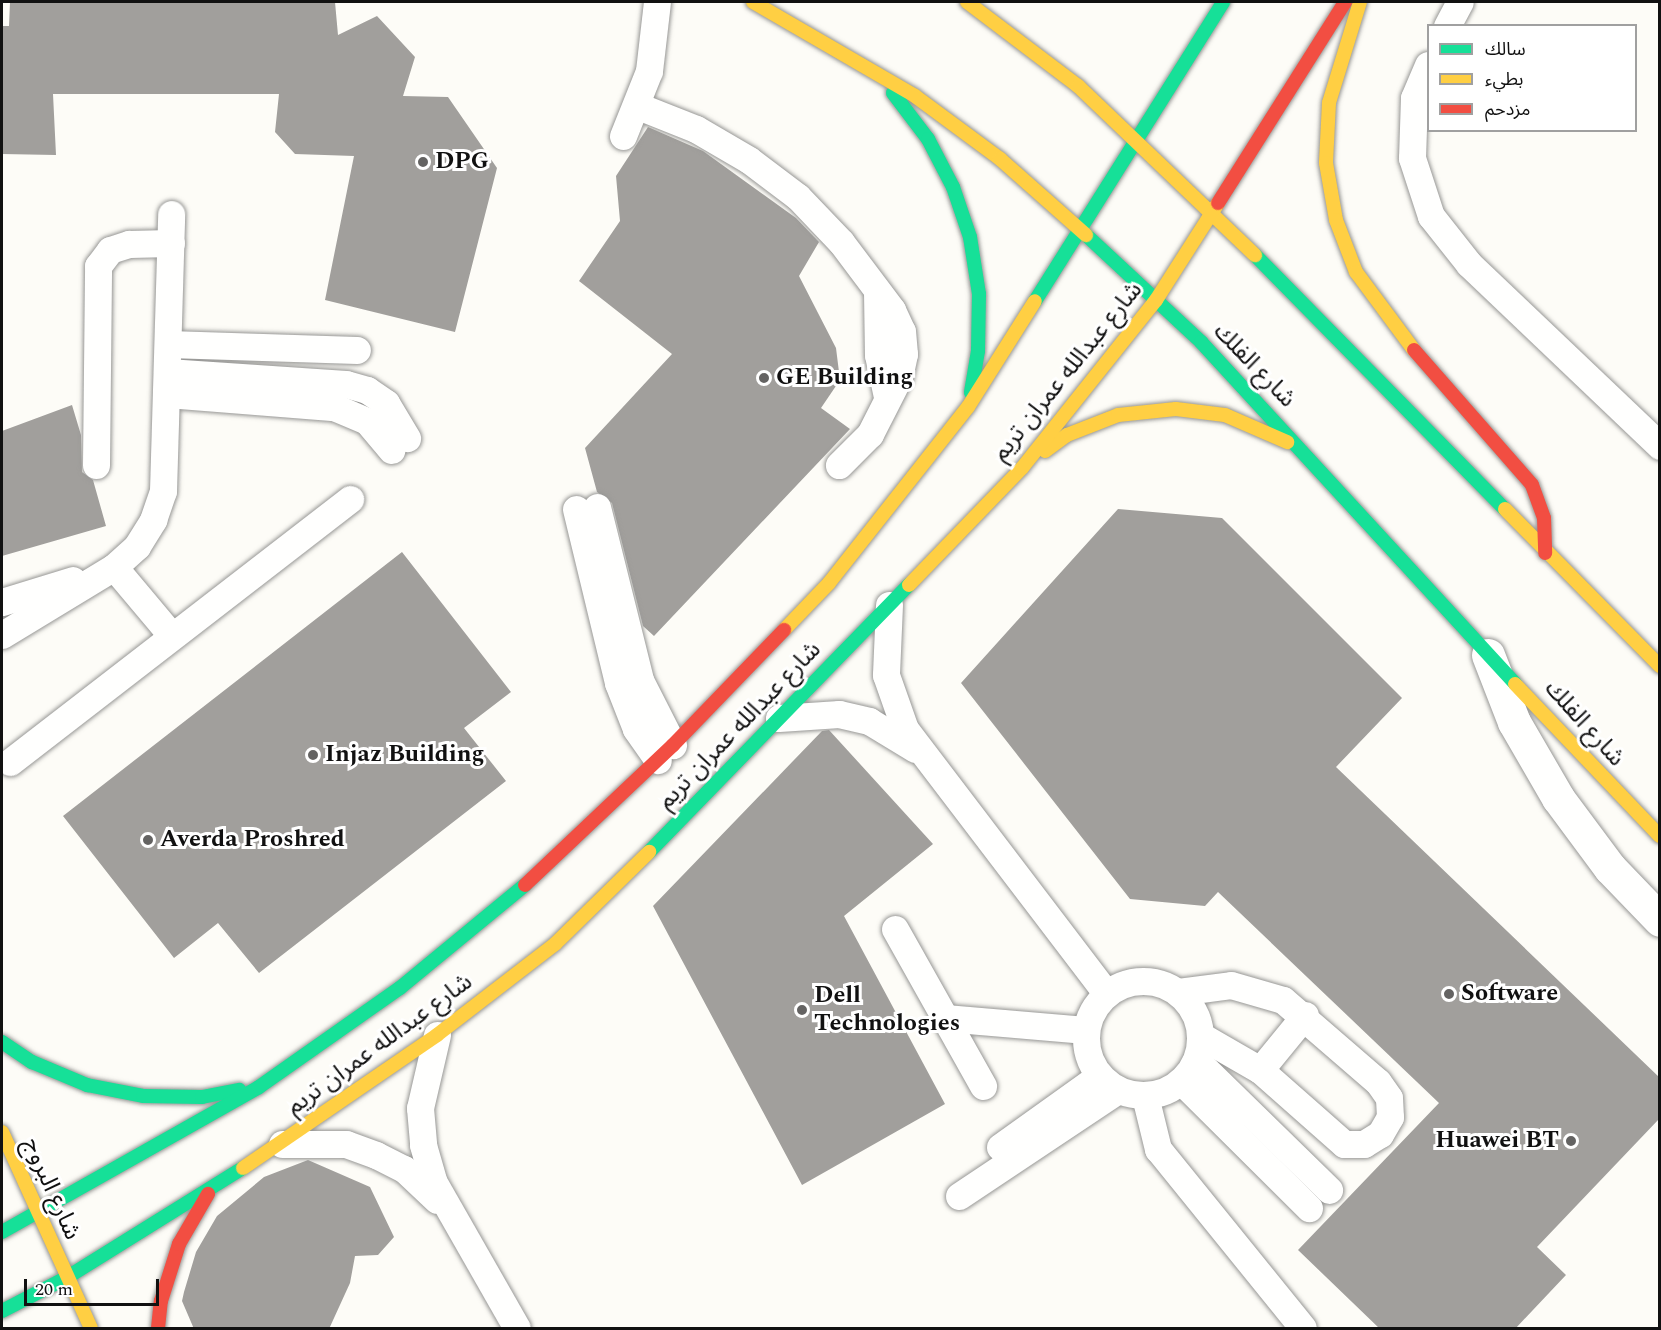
<!DOCTYPE html>
<meta charset="utf-8">
<style>
body{margin:0}
#map{position:relative;width:1661px;height:1330px;overflow:hidden;background:#fdfcf7;font-family:Spectral,"Noto Sans Arabic",serif}
div>[style]{position:absolute}
.building>*{inset:0;background:#a19f9c}
.roads{filter:drop-shadow(0 0 2px #979795) drop-shadow(0 0 2px #979795)}
.lane>*{height:27px;margin:-13.5px;padding:0 13.5px;transform-origin:13.5px;border-radius:13.5px;background:#fffffe}
.lane>.ring{margin:-13.5px;padding:0;box-sizing:content-box;background:none;border:27px solid #fffffe;border-radius:50%}
.street>*{height:33px;margin:-16.5px;padding:0 16.5px;transform-origin:16.5px;border-radius:16.5px;background:#fffffe}
.fast>*{height:14px;margin:-7px;padding:0 7px;transform-origin:7px;border-radius:7px;background:#16e098}
.slow>*{height:14px;margin:-7px;padding:0 7px;transform-origin:7px;border-radius:7px;background:#ffcf43}
.jam>*{height:14px;margin:-7px;padding:0 7px;transform-origin:7px;border-radius:7px;background:#f24e42}
.dots>*{width:16px;height:16px;translate:-50% -50%;box-sizing:border-box;border:3px solid #fff;border-radius:50%}
span{translate:-50% -50%;white-space:nowrap;text-align:center;line-height:1.15;-webkit-text-stroke:6px #fff;paint-order:stroke}
.poi-label{font-size:24px;color:#111;font-weight:700}
.left{translate:0 -50%;text-align:left}
.right{translate:-100% -50%;text-align:right}
.street-label{font-size:24px;color:#111}
.frame{position:absolute;inset:0;border:3px solid #111;pointer-events:none}
.legend{position:absolute;left:1427px;top:24px;width:210px;height:108px;box-sizing:border-box;background:#fff;border:2px solid #a0a0a0;margin:0;padding:8px 10px;list-style:none;font-size:18px;color:#111}
.legend li{display:flex;align-items:center;gap:12px;height:30px}
.legend b{width:30px;border:2px solid #a0a0a0}
.scale{position:absolute;left:24px;top:1279px;width:135px;height:27px;box-sizing:border-box;border:3px solid #111;border-top:0;padding-left:8px;font-size:18px;line-height:21px;white-space:nowrap;color:#111;-webkit-text-stroke:4px #fff;paint-order:stroke}
</style>
<div id="map">
<div class="building">
<div style="clip-path:polygon(10px 2px,335px 2px,338px 35px,377px 16px,415px 57px,403px 96px,448px 97px,497px 168px,455px 332px,325px 300px,354px 156px,295px 154px,275px 132px,279px 94px,53px 94px,56px 155px,2px 154px,2px 26px,9px 26px)"></div>
<div style="clip-path:polygon(648px 127px,703px 151px,796px 218px,819px 242px,799px 276px,836px 348px,840px 380px,821px 408px,850px 429px,654px 636px,643px 626px,612px 503px,597px 492px,585px 448px,672px 354px,579px 281px,620px 221px,616px 176px)"></div>
<div style="clip-path:polygon(72px 405px,81px 435px,82px 472px,93px 480px,106px 526px,2px 556px,2px 431px)"></div>
<div style="clip-path:polygon(1118px 509px,1222px 518px,1402px 698px,1336px 767px,1659px 1077px,1659px 1119px,1537px 1247px,1566px 1275px,1515px 1329px,1380px 1329px,1298px 1250px,1439px 1103px,1218px 892px,1205px 906px,1130px 899px,961px 683px)"></div>
<div style="clip-path:polygon(402px 552px,511px 692px,464px 728px,506px 781px,259px 973px,218px 923px,174px 958px,63px 816px)"></div>
<div style="clip-path:polygon(829px 730px,933px 844px,844px 916px,945px 1104px,802px 1185px,653px 906px,822px 731px)"></div>
<div style="clip-path:polygon(308px 1160px,370px 1187px,394px 1237px,378px 1255px,355px 1256px,350px 1283px,329px 1329px,194px 1329px,182px 1301px,184px 1292px,196px 1252px,217px 1216px,264px 1177px)"></div>
</div>
<div class="roads">
<div class="lane">
<div style="left:1447px;top:26px;width:27px;rotate:-62deg"></div>
<div style="left:1428px;top:65px;width:36px;rotate:113deg"></div>
<div style="left:1414px;top:98px;width:60px;rotate:91.9deg"></div>
<div style="left:1412px;top:158px;width:61px;rotate:71.9deg"></div>
<div style="left:1431px;top:216px;width:61px;rotate:51.6deg"></div>
<div style="left:1469px;top:264px;width:264px;rotate:43.6deg"></div>
<div style="left:638px;top:106px;width:62px;rotate:21.6deg"></div>
<div style="left:696px;top:129px;width:61px;rotate:30.3deg"></div>
<div style="left:749px;top:160px;width:61px;rotate:37.1deg"></div>
<div style="left:798px;top:197px;width:62px;rotate:46.3deg"></div>
<div style="left:841px;top:242px;width:85px;rotate:53.1deg"></div>
<div style="left:892px;top:310px;width:23px;rotate:65deg"></div>
<div style="left:902px;top:331px;width:23px;rotate:85deg"></div>
<div style="left:904px;top:354px;width:24px;rotate:102deg"></div>
<div style="left:899px;top:377px;width:64px;rotate:117deg"></div>
<div style="left:870px;top:434px;width:44px;rotate:135deg"></div>
<div style="left:623px;top:136px;width:70px;rotate:-68.2deg"></div>
<div style="left:649px;top:71px;width:69px;rotate:-83.4deg"></div>
<div style="left:877px;top:292px;width:63px;rotate:89.1deg"></div>
<div style="left:878px;top:355px;width:43px;rotate:77.9deg"></div>
<div style="left:168px;top:344px;width:189px;rotate:1.8deg"></div>
<div style="left:167px;top:372px;width:179px;rotate:3.8deg"></div>
<div style="left:346px;top:384px;width:22px;rotate:16deg"></div>
<div style="left:367px;top:390px;width:23px;rotate:34deg"></div>
<div style="left:386px;top:403px;width:41px;rotate:59deg"></div>
<div style="left:167px;top:394px;width:168px;rotate:4.5deg"></div>
<div style="left:334px;top:407px;width:36px;rotate:23deg"></div>
<div style="left:367px;top:421px;width:38px;rotate:50deg"></div>
<div style="left:96px;top:465px;width:199px;rotate:-89.4deg"></div>
<div style="left:98px;top:266px;width:20px;rotate:-53deg"></div>
<div style="left:110px;top:250px;width:20px;rotate:-18deg"></div>
<div style="left:129px;top:244px;width:42px;rotate:-1.4deg"></div>
<div style="left:597px;top:507px;width:178px;rotate:76deg"></div>
<div style="left:640px;top:680px;width:73px;rotate:63.1deg"></div>
<div style="left:576px;top:509px;width:179px;rotate:76.4deg"></div>
<div style="left:618px;top:683px;width:49px;rotate:68.6deg"></div>
<div style="left:636px;top:729px;width:38px;rotate:55deg"></div>
<div style="left:114px;top:567px;width:90px;rotate:50deg"></div>
<div style="left:2px;top:602px;width:74px;rotate:-17.2deg"></div>
<div style="left:889px;top:605px;width:70px;rotate:92.5deg"></div>
<div style="left:886px;top:675px;width:57px;rotate:70.6deg"></div>
<div style="left:905px;top:729px;width:332px;rotate:52.7deg"></div>
<div style="left:2px;top:635px;width:131px;rotate:-31.3deg"></div>
<div style="left:114px;top:567px;width:31px;rotate:-42deg"></div>
<div style="left:137px;top:546px;width:31px;rotate:-58deg"></div>
<div style="left:153px;top:520px;width:31px;rotate:-71deg"></div>
<div style="left:163px;top:491px;width:277px;rotate:-88.3deg"></div>
<div style="left:779px;top:718px;width:60px;rotate:-3.8deg"></div>
<div style="left:839px;top:714px;width:31px;rotate:13deg"></div>
<div style="left:869px;top:721px;width:54px;rotate:31.3deg"></div>
<div style="left:10px;top:762px;width:430px;rotate:-37.7deg"></div>
<div style="left:895px;top:929px;width:180px;rotate:60.7deg"></div>
<div class="ring" style="left:1086px;top:981px;width:87px;height:87px"></div>
<div style="left:1178px;top:992px;width:53px;rotate:-7.5deg"></div>
<div style="left:1231px;top:985px;width:54px;rotate:16.1deg"></div>
<div style="left:1283px;top:1000px;width:125px;rotate:40.8deg"></div>
<div style="left:1378px;top:1082px;width:19px;rotate:55deg"></div>
<div style="left:1389px;top:1098px;width:19px;rotate:87deg"></div>
<div style="left:1390px;top:1117px;width:20px;rotate:120deg"></div>
<div style="left:1380px;top:1134px;width:19px;rotate:148deg"></div>
<div style="left:1364px;top:1144px;width:20px;rotate:180deg"></div>
<div style="left:1344px;top:1144px;width:112px;rotate:-138.6deg"></div>
<div style="left:1260px;top:1070px;width:68px;rotate:-150deg"></div>
<div style="left:945px;top:1018px;width:141px;rotate:4.9deg"></div>
<div style="left:437px;top:1035px;width:75px;rotate:103.1deg"></div>
<div style="left:420px;top:1108px;width:37px;rotate:85deg"></div>
<div style="left:423px;top:1145px;width:37px;rotate:74deg"></div>
<div style="left:433px;top:1181px;width:169px;rotate:60.3deg"></div>
<div style="left:1196px;top:1060px;width:186px;rotate:44.3deg"></div>
<div style="left:1260px;top:1070px;width:71px;rotate:-50.7deg"></div>
<div style="left:1182px;top:1082px;width:179px;rotate:44.8deg"></div>
<div style="left:1145px;top:1096px;width:55px;rotate:76.2deg"></div>
<div style="left:1158px;top:1149px;width:230px;rotate:51deg"></div>
<div style="left:282px;top:1144px;width:64px"></div>
<div style="left:346px;top:1144px;width:32px;rotate:20deg"></div>
<div style="left:376px;top:1155px;width:31px;rotate:27deg"></div>
<div style="left:404px;top:1169px;width:45px;rotate:43.2deg"></div>
<div style="left:1000px;top:1147px;width:122px;rotate:-35.6deg"></div>
<div style="left:959px;top:1196px;width:191px;rotate:-33.7deg"></div>
</div>
<div class="street">
<div style="left:1488px;top:655px;width:72px;rotate:68.8deg"></div>
<div style="left:1514px;top:722px;width:88px;rotate:59.9deg"></div>
<div style="left:1558px;top:798px;width:87px;rotate:53.4deg"></div>
<div style="left:1610px;top:868px;width:72px;rotate:46.1deg"></div>
</div>
<div class="fast">
<div style="left:893px;top:93px;width:58px;rotate:52.7deg"></div>
<div style="left:928px;top:139px;width:54px;rotate:62.5deg"></div>
<div style="left:953px;top:187px;width:53px;rotate:71.2deg"></div>
<div style="left:970px;top:237px;width:58px;rotate:81deg"></div>
<div style="left:979px;top:294px;width:57px;rotate:91deg"></div>
<div style="left:978px;top:351px;width:42px;rotate:99.7deg"></div>
<div style="left:1086px;top:235px;width:157px;rotate:42.9deg"></div>
<div style="left:1201px;top:342px;width:464px;rotate:47.4deg"></div>
<div style="left:1255px;top:255px;width:356px;rotate:45.5deg"></div>
<div style="left:1035px;top:301px;width:353px;rotate:-57.8deg"></div>
<div style="left:649px;top:852px;width:373px;rotate:-45.8deg"></div>
<div style="left:2px;top:1042px;width:36px;rotate:34deg"></div>
<div style="left:32px;top:1062px;width:60px;rotate:22.7deg"></div>
<div style="left:87px;top:1085px;width:57px;rotate:11.1deg"></div>
<div style="left:143px;top:1096px;width:59px;rotate:1deg"></div>
<div style="left:202px;top:1097px;width:38px;rotate:-11deg"></div>
<div style="left:2px;top:1232px;width:295px;rotate:-29.4deg"></div>
<div style="left:259px;top:1087px;width:172px;rotate:-35.1deg"></div>
<div style="left:400px;top:988px;width:162px;rotate:-39.5deg"></div>
<div style="left:2px;top:1311px;width:72px;rotate:-27.3deg"></div>
<div style="left:66px;top:1278px;width:208px;rotate:-31.9deg"></div>
</div>
<div class="slow">
<div style="left:753px;top:2px;width:187px;rotate:30.1deg"></div>
<div style="left:915px;top:96px;width:106px;rotate:36.5deg"></div>
<div style="left:1000px;top:159px;width:115px;rotate:41.5deg"></div>
<div style="left:967px;top:2px;width:139px;rotate:37.1deg"></div>
<div style="left:1078px;top:86px;width:245px;rotate:43.7deg"></div>
<div style="left:1360px;top:2px;width:106px;rotate:107.1deg"></div>
<div style="left:1329px;top:103px;width:60px;rotate:92.9deg"></div>
<div style="left:1326px;top:163px;width:58px;rotate:80deg"></div>
<div style="left:1336px;top:220px;width:56px;rotate:69deg"></div>
<div style="left:1356px;top:272px;width:97px;rotate:53.4deg"></div>
<div style="left:1045px;top:451px;width:27px;rotate:-36deg"></div>
<div style="left:1067px;top:435px;width:55px;rotate:-21.4deg"></div>
<div style="left:1118px;top:415px;width:58px;rotate:-5.9deg"></div>
<div style="left:1176px;top:409px;width:49px;rotate:7deg"></div>
<div style="left:1225px;top:415px;width:68px;rotate:23.5deg"></div>
<div style="left:1505px;top:509px;width:221px;rotate:45.4deg"></div>
<div style="left:909px;top:585px;width:163px;rotate:-46deg"></div>
<div style="left:1022px;top:468px;width:215px;rotate:-51.4deg"></div>
<div style="left:1156px;top:300px;width:115px;rotate:-57.4deg"></div>
<div style="left:784px;top:630px;width:65px;rotate:-46.2deg"></div>
<div style="left:829px;top:583px;width:224px;rotate:-51.7deg"></div>
<div style="left:968px;top:407px;width:125px;rotate:-57.7deg"></div>
<div style="left:1515px;top:684px;width:210px;rotate:46.4deg"></div>
<div style="left:2px;top:1132px;width:215px;rotate:65.6deg"></div>
<div style="left:243px;top:1168px;width:235px;rotate:-34.4deg"></div>
<div style="left:437px;top:1035px;width:149px;rotate:-37.6deg"></div>
<div style="left:555px;top:944px;width:132px;rotate:-44.4deg"></div>
</div>
<div class="jam">
<div style="left:1218px;top:203px;width:238px;rotate:-57.7deg"></div>
<div style="left:1414px;top:350px;width:179px;rotate:48.8deg"></div>
<div style="left:1532px;top:485px;width:35px;rotate:70deg"></div>
<div style="left:1544px;top:518px;width:35px;rotate:88deg"></div>
<div style="left:525px;top:885px;width:204px;rotate:-43.4deg"></div>
<div style="left:673px;top:745px;width:160px;rotate:-46deg"></div>
<div style="left:158px;top:1328px;width:27px;rotate:-84deg"></div>
<div style="left:161px;top:1301px;width:60px;rotate:-72.5deg"></div>
<div style="left:179px;top:1244px;width:58px;rotate:-59.9deg"></div>
</div>
</div>
<div class="dots">
<div style="left:423px;top:162px;background:#646362"></div>
<div style="left:764px;top:378px;background:#646362"></div>
<div style="left:313px;top:755px;background:#646362"></div>
<div style="left:148px;top:840px;background:#646362"></div>
<div style="left:1449px;top:994px;background:#646362"></div>
<div style="left:802px;top:1010px;background:#646362"></div>
<div style="left:1571px;top:1141px;background:#646362"></div>
</div>
<div class="poi-label">
<span class="left" style="left:435px;top:162px">DPG</span>
<span class="left" style="left:776px;top:378px">GE Building</span>
<span class="left" style="left:325px;top:755px">Injaz Building</span>
<span class="left" style="left:160px;top:840px">Averda Proshred</span>
<span class="left" style="left:1461px;top:994px">Software</span>
<span class="left" style="left:814px;top:1010px">Dell<br>Technologies</span>
<span class="right" style="left:1559px;top:1141px">Huawei BT</span>
</div>
<div class="street-label">
<span style="left:1254px;top:366px;rotate:46deg">شارع الفلك</span>
<span style="left:1068px;top:372px;rotate:-51deg">شارع عبدالله عمران تريم</span>
<span style="left:1584px;top:724px;rotate:48deg">شارع الفلك</span>
<span style="left:740px;top:726px;rotate:-46deg">شارع عبدالله عمران تريم</span>
<span style="left:380px;top:1045px;rotate:-36deg">شارع عبدالله عمران تريم</span>
<span style="left:51px;top:1189px;rotate:66deg">شارع البروج</span>
</div>
<div class="frame"></div>
<ul class="legend">
<li><b style="height:8px;background:#16e098"></b>سالك</li>
<li><b style="height:8px;background:#ffcf43"></b>بطيء</li>
<li><b style="height:8px;background:#f24e42"></b>مزدحم</li>
</ul>
<div class="scale">20 m</div>
</div>
